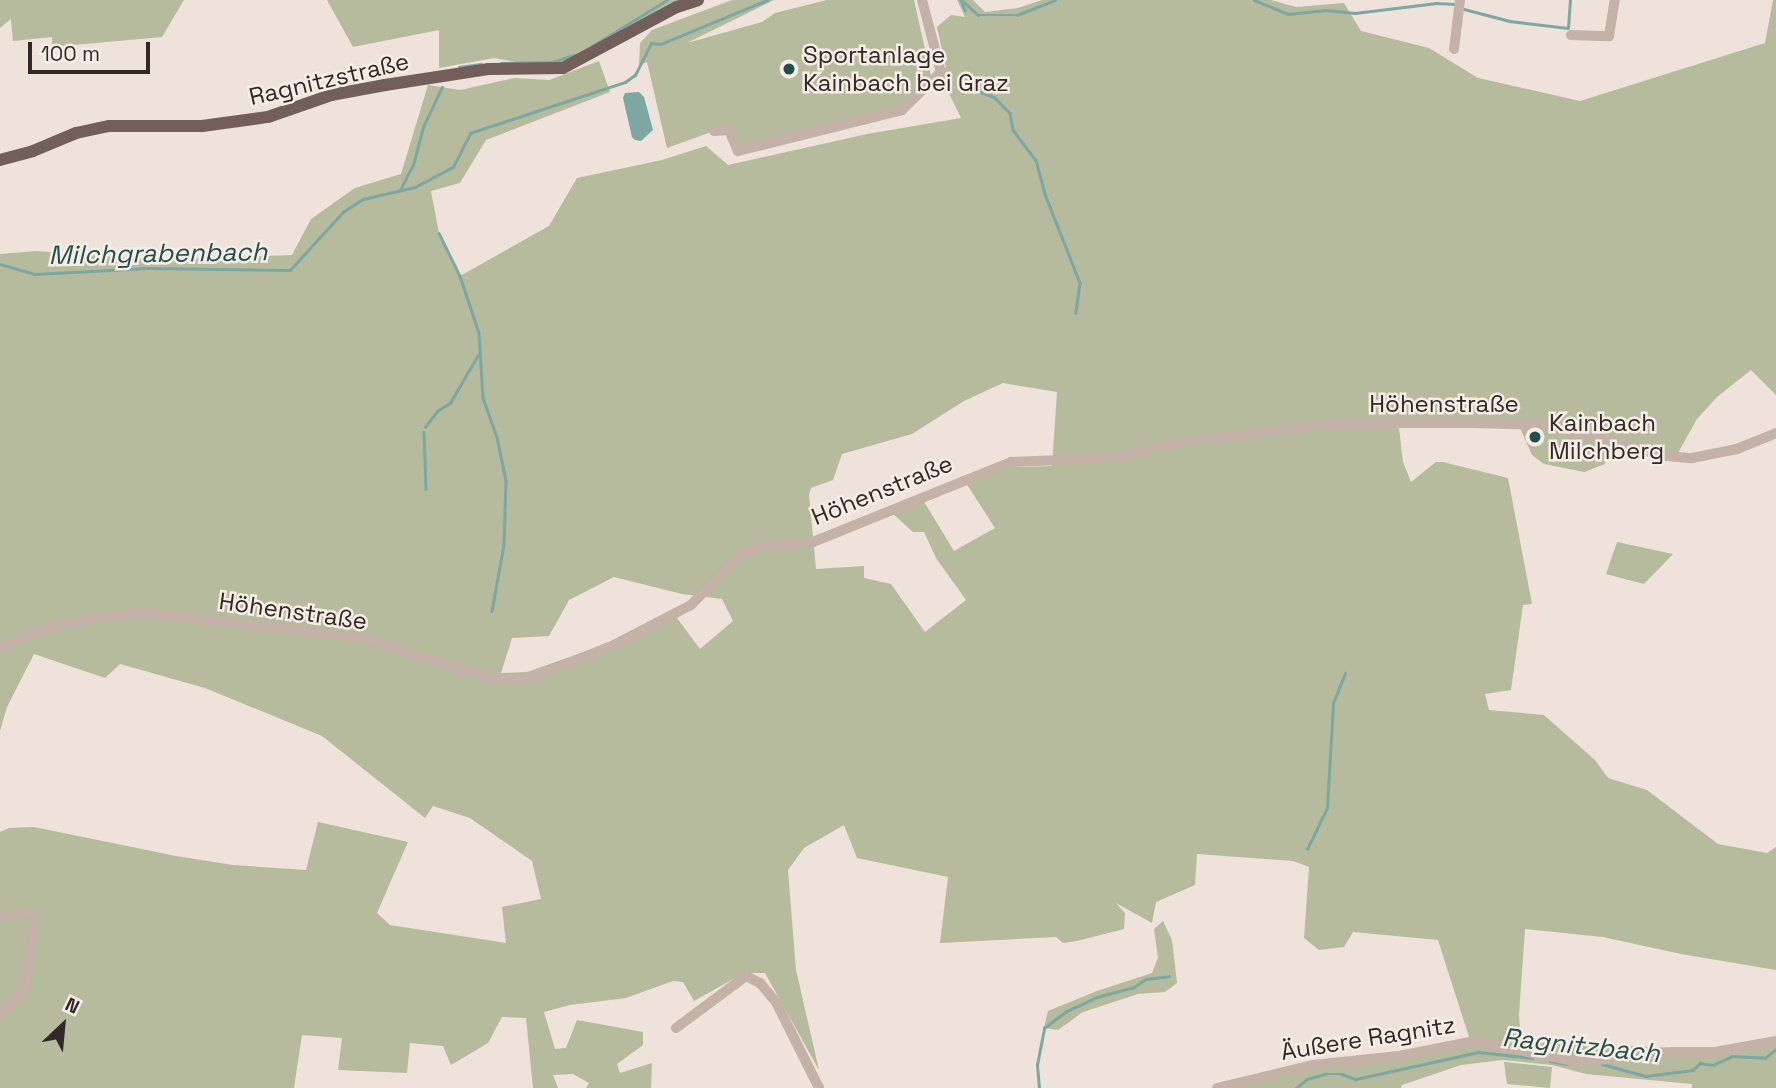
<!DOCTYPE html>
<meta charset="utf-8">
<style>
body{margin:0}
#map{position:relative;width:1776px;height:1088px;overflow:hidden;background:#eee2da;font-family:"Space Grotesk",sans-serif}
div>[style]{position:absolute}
.green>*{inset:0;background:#b5bb9c}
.water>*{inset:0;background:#7da7a3}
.stream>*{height:2.5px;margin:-1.25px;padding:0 1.25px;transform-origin:1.25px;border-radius:1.25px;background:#7da7a3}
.minor>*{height:10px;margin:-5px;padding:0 5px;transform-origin:5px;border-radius:5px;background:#c4b1a8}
.major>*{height:12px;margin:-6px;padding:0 6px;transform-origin:6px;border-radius:6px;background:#725f5a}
.dots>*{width:19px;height:19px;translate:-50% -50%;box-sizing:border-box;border:4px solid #f6ede6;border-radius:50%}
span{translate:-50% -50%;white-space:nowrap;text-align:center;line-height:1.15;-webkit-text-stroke:5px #f6ede6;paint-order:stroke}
.poi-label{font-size:24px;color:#322927}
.left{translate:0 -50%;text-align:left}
.street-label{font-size:24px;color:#322927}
.water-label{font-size:26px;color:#224e4b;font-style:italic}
.north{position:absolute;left:28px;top:990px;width:70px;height:70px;-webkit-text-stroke:5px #f6ede6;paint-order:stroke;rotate:26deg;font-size:19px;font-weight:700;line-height:28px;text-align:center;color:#322927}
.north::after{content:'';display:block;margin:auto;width:24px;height:32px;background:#322927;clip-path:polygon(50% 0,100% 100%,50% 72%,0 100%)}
.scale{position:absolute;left:28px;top:42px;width:122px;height:32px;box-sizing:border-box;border:4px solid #322927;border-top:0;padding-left:9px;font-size:21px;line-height:24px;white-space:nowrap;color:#322927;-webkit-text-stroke:5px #f6ede6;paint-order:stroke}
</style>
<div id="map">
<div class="green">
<div style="clip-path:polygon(0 0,184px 0,162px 37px,52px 47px,52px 37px,13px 41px,11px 19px,0 28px)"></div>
<div style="clip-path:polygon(327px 0,688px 0,562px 64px,540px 66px,494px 58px,439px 68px,439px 30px,353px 47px)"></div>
<div style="clip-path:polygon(732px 0,774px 0,687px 43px,762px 22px,775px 13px,827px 0,914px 0,931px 76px,907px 105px,738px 151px,729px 130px,714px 131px,667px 148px,647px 62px,639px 65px,640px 43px,652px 30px)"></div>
<div style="clip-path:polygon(evenodd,957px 0,973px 0,985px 12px,1018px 8px,1042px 0,1271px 0,1296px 7px,1344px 3px,1361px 31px,1429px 48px,1478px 78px,1580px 101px,1765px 43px,1773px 0,1776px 0,1776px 395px,1751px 370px,1717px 397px,1697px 419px,1674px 460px,1609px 442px,1605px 464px,1584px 472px,1544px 464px,1532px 455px,1520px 428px,1399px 428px,1403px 462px,1411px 482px,1436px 462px,1443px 462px,1508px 478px,1532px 604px,1523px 605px,1511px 690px,1485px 694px,1489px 710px,1544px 715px,1595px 760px,1608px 778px,1647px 790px,1718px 844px,1767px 853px,1776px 847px,1776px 970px,1681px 954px,1603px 937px,1525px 929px,1519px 1015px,1521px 1042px,1705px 1049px,1776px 1044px,1776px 1088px,1692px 1088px,1692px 1084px,1586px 1074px,1552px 1065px,1503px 1060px,1461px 1065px,1402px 1085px,1401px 1088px,1231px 1088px,1323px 1060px,1405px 1052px,1470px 1040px,1438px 940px,1353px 932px,1344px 947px,1319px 950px,1304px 938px,1309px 867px,1293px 861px,1197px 854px,1195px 885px,1156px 902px,1152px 923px,1116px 903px,1125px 913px,1124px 929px,1077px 941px,1063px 943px,1056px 937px,940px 943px,948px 877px,857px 858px,844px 825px,804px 848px,788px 870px,796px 970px,819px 1070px,765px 973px,744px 973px,694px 1001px,683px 982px,673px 981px,626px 998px,570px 1005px,544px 1012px,555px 1049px,566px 1048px,577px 1020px,643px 1032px,643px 1045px,617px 1064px,620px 1073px,652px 1063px,651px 1088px,586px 1088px,589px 1083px,573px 1074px,553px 1075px,558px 1088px,533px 1088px,526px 1018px,502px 1017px,488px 1043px,451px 1065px,443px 1046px,410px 1043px,407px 1073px,338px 1070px,342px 1038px,302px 1035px,294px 1088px,0 1088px,0 832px,9px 828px,34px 827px,176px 856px,233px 865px,306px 870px,318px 822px,408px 842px,377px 913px,390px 925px,506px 943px,502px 907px,541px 899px,532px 861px,470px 818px,433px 806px,425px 818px,322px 736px,205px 688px,120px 664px,105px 678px,34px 654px,7px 707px,0 731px,0 254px,37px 251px,154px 260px,292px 255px,311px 219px,355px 188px,401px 174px,428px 85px,460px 90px,515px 78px,549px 80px,599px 61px,610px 92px,486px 140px,460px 183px,431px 191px,439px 233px,460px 276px,549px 226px,577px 178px,662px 160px,706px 146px,728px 165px,867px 134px,961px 118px,942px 79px,940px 70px,946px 68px,937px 27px,951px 15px,965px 17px,957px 0,1003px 383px,1057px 392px,1052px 466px,1011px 467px,966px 483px,995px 528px,954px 551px,923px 500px,892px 513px,913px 532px,924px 532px,936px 558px,966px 600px,925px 632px,891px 584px,864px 578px,864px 566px,816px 569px,809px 495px,811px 488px,833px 480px,842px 454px,912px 434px,964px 401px,1003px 383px,957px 0,614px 577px,682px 594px,722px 599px,733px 621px,700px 649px,674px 614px,626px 637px,527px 672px,501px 673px,512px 638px,549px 636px,569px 600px,614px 577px)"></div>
<div style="clip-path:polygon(1617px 542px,1673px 554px,1644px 584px,1606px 574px)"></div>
<div style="clip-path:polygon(1163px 921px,1172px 940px,1177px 983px,1165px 992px,1138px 994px,1083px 1012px,1058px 1030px,1044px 1028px,1048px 1011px,1097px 991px,1152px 973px,1158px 958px,1154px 929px)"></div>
<div style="clip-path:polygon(1504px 1062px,1552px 1067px,1550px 1088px,1507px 1084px)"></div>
</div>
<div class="water">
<div style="clip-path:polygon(639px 92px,644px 97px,653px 130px,641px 141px,635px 140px,632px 137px,623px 98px,625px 93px)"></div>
</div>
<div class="stream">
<div style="left:961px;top:0;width:11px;rotate:68deg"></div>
<div style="left:962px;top:0;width:22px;rotate:43deg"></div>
<div style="left:978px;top:15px;width:39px"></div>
<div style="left:1017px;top:15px;width:41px;rotate:-21.5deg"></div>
<div style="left:1254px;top:0;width:37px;rotate:22deg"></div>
<div style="left:1288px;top:14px;width:38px;rotate:-6deg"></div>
<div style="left:1326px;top:10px;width:29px;rotate:6deg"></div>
<div style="left:1355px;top:13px;width:82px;rotate:-7deg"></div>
<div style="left:1436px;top:3px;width:18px;rotate:3deg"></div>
<div style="left:1464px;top:9px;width:48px;rotate:14.6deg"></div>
<div style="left:1510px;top:21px;width:58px;rotate:6.9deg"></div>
<div style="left:1568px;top:28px;width:28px;rotate:-86deg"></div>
<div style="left:592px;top:46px;width:88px;rotate:-31.5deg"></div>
<div style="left:501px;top:63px;width:51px;rotate:-1.1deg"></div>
<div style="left:552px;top:62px;width:23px;rotate:-18deg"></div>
<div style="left:459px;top:67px;width:22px;rotate:-8deg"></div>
<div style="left:965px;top:86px;width:31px;rotate:21deg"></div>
<div style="left:994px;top:97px;width:23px;rotate:45deg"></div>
<div style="left:1010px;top:113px;width:17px;rotate:80deg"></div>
<div style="left:1013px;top:130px;width:38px;rotate:53deg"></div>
<div style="left:1036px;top:160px;width:35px;rotate:75deg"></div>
<div style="left:1045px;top:194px;width:96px;rotate:68.5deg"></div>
<div style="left:1080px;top:283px;width:30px;rotate:98deg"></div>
<div style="left:400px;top:190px;width:28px;rotate:-63deg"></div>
<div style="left:413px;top:165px;width:39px;rotate:-75deg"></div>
<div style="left:423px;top:127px;width:44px;rotate:-64.6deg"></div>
<div style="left:439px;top:233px;width:48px;rotate:64deg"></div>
<div style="left:460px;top:276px;width:60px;rotate:71.6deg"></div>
<div style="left:479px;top:333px;width:65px;rotate:86.5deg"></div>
<div style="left:483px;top:398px;width:41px;rotate:70.3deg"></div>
<div style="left:497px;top:437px;width:45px;rotate:78.4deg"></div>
<div style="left:506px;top:481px;width:64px;rotate:91.8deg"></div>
<div style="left:504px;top:545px;width:67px;rotate:100.3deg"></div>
<div style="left:0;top:264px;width:35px;rotate:16deg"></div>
<div style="left:34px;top:274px;width:114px;rotate:-3deg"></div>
<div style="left:148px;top:268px;width:142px;rotate:0.8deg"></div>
<div style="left:290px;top:270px;width:79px;rotate:-47.6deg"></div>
<div style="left:343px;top:212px;width:24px;rotate:-33deg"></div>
<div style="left:363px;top:199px;width:53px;rotate:-13deg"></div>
<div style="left:415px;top:187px;width:43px;rotate:-27.8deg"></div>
<div style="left:453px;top:167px;width:38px;rotate:-63deg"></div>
<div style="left:470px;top:133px;width:163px;rotate:-18.2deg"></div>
<div style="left:625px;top:82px;width:12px;rotate:-35deg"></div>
<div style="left:635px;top:75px;width:36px;rotate:-63deg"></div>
<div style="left:651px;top:43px;width:10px;rotate:6deg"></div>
<div style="left:661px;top:44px;width:115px;rotate:-22.5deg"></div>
<div style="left:425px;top:427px;width:20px;rotate:-53deg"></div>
<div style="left:437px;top:411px;width:15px;rotate:-32deg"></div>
<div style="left:450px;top:403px;width:56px;rotate:-59.7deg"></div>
<div style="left:424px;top:432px;width:57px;rotate:88deg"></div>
<div style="left:1307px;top:849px;width:46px;rotate:-64deg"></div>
<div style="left:1327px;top:808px;width:105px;rotate:-86.7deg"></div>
<div style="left:1333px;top:703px;width:32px;rotate:-68deg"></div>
<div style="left:1550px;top:1061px;width:17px;rotate:10deg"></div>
<div style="left:1602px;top:1064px;width:46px;rotate:15.3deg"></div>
<div style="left:1646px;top:1076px;width:47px;rotate:-7.3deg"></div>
<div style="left:1693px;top:1070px;width:10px;rotate:-45deg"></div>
<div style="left:1700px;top:1063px;width:13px;rotate:9deg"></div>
<div style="left:1713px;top:1065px;width:21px;rotate:-25deg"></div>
<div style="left:1732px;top:1056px;width:33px;rotate:3deg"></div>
<div style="left:1765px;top:1058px;width:14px;rotate:-39deg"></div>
<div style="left:1039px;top:1088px;width:23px;rotate:-95deg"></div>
<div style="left:1037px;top:1065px;width:38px;rotate:-79deg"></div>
<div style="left:1044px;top:1028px;width:26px;rotate:-37deg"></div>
<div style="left:1065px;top:1012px;width:35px;rotate:-25deg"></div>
<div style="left:1097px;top:997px;width:38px;rotate:-15deg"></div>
<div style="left:1134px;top:987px;width:14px;rotate:-34deg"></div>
<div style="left:1146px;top:979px;width:23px;rotate:-7deg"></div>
<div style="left:1296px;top:1088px;width:14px;rotate:-39deg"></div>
<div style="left:1307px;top:1079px;width:19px;rotate:-16deg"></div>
<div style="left:1325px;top:1074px;width:17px"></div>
<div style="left:1342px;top:1074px;width:15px;rotate:20deg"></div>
<div style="left:1356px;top:1079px;width:126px;rotate:-12.4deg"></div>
<div style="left:1479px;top:1052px;width:54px;rotate:6.3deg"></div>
</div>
<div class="minor">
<div style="left:1571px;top:35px;width:38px;rotate:2deg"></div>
<div style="left:1609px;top:36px;width:36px;rotate:-81deg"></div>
<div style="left:1454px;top:49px;width:49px;rotate:-83deg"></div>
<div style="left:714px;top:131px;width:15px;rotate:-4deg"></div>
<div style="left:729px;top:130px;width:23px;rotate:67deg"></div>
<div style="left:738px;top:151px;width:169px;rotate:-14deg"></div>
<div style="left:902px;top:110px;width:54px;rotate:-44.3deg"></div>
<div style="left:941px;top:72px;width:74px;rotate:-104.8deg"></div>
<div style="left:0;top:648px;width:45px;rotate:-23.7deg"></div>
<div style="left:41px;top:630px;width:56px;rotate:-12.3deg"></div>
<div style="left:96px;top:618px;width:49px;rotate:-5.8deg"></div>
<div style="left:145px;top:613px;width:213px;rotate:6.5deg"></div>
<div style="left:357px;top:637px;width:139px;rotate:17.1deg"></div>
<div style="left:490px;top:678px;width:42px"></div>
<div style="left:532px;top:678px;width:88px;rotate:-21.9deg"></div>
<div style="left:614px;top:645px;width:87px;rotate:-27.5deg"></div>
<div style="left:691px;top:605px;width:69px;rotate:-45.6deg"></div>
<div style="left:739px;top:556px;width:24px;rotate:-24deg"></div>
<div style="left:761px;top:546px;width:52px;rotate:-4.4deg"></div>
<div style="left:813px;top:542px;width:214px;rotate:-22deg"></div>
<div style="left:1011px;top:462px;width:105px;rotate:-2.2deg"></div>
<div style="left:1116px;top:458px;width:61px;rotate:-14.3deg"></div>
<div style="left:1175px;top:443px;width:149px;rotate:-6.9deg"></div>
<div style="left:1323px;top:425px;width:113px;rotate:-1.5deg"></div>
<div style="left:1436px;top:422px;width:109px;rotate:1.6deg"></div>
<div style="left:1545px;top:425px;width:126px;rotate:14.3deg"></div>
<div style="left:1667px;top:456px;width:25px;rotate:5deg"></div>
<div style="left:1692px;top:458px;width:46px;rotate:-11.3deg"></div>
<div style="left:1737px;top:449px;width:42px;rotate:-22.3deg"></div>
<div style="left:0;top:917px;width:27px;rotate:-8deg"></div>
<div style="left:27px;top:913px;width:6px;rotate:18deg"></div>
<div style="left:33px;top:915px;width:7px;rotate:82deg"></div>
<div style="left:34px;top:922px;width:68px;rotate:97.7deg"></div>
<div style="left:25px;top:989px;width:37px;rotate:133deg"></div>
<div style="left:676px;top:1028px;width:87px;rotate:-36.6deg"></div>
<div style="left:746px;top:976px;width:16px;rotate:27deg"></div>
<div style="left:760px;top:983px;width:25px;rotate:50deg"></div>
<div style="left:776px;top:1002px;width:96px;rotate:63.4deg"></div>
<div style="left:1217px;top:1088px;width:99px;rotate:-13.5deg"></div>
<div style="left:1313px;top:1065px;width:86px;rotate:-6deg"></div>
<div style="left:1399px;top:1056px;width:76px;rotate:-11.3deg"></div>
<div style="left:1474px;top:1041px;width:106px;rotate:11.4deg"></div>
<div style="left:1578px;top:1062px;width:96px;rotate:-6deg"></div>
<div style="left:1673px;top:1052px;width:42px"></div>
<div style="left:1715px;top:1052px;width:62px;rotate:-10.2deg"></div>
</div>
<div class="major">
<div style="left:0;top:160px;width:34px;rotate:-15deg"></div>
<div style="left:33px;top:151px;width:47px;rotate:-22.7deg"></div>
<div style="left:76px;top:133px;width:34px;rotate:-12deg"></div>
<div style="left:109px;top:126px;width:93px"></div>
<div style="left:202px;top:126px;width:67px;rotate:-7.8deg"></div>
<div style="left:268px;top:117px;width:67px;rotate:-19.2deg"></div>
<div style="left:331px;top:95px;width:55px;rotate:-10.5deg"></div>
<div style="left:385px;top:85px;width:104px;rotate:-8.8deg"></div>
<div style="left:488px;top:69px;width:75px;rotate:-0.8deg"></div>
<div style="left:563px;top:68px;width:129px;rotate:-28.2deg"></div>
<div style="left:677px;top:7px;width:22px;rotate:-18deg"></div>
</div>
<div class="dots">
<div style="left:789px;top:69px;background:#224e4b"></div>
<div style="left:1535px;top:437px;background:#224e4b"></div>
</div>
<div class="poi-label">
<span class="left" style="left:803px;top:69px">Sportanlage<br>Kainbach bei Graz</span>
<span class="left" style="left:1549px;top:437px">Kainbach<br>Milchberg</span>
</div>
<div class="street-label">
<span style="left:329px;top:79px;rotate:-13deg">Ragnitzstraße</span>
<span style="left:1444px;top:404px">Höhenstraße</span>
<span style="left:882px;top:490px;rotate:-22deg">Höhenstraße</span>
<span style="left:293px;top:611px;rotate:8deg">Höhenstraße</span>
<span style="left:1368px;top:1038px;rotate:-9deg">Äußere Ragnitz</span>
</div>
<div class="water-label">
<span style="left:158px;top:254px;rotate:-1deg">Milchgrabenbach</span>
<span style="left:1581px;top:1046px;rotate:6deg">Ragnitzbach</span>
</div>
<div class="north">N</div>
<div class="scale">100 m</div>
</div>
